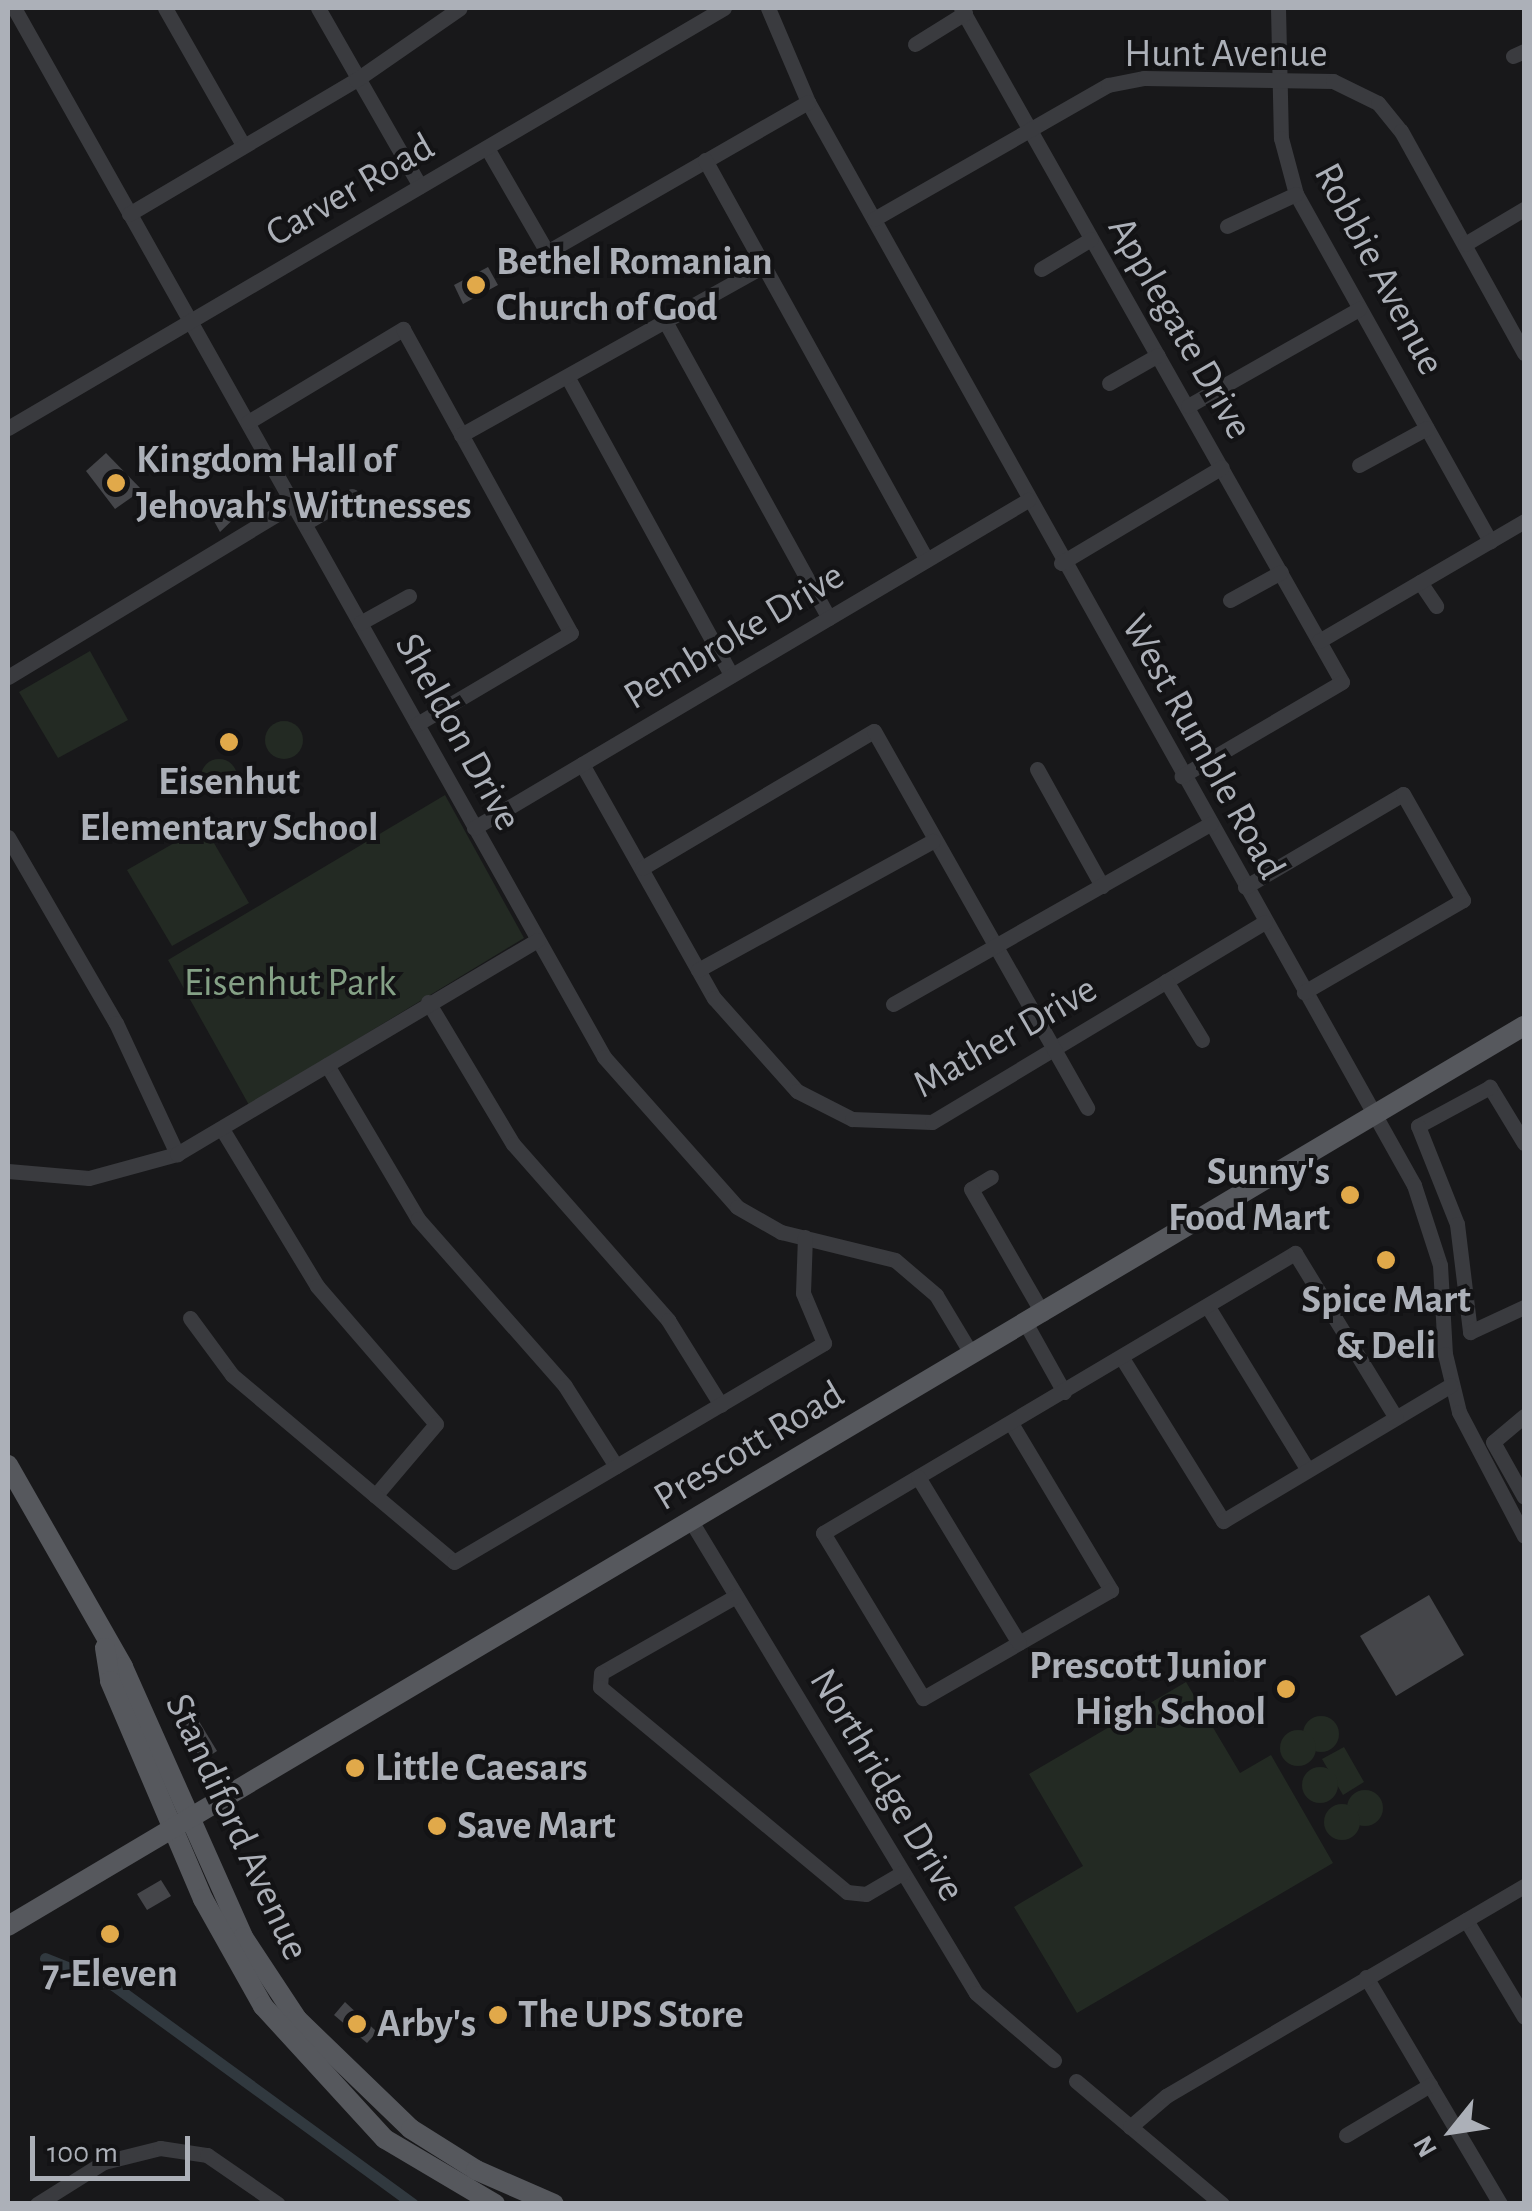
<!DOCTYPE html>
<style>
body{margin:0}
#map{position:relative;width:1532px;height:2211px;overflow:hidden;background:#18181a;font-family:"Alegreya Sans",sans-serif}
div>[style]{position:absolute}
.green>*{inset:0;background:#232a23}
.round{border-radius:50%}
.canal>*{height:11px;margin:-5.5px;padding:0 5.5px;transform-origin:5.5px;border-radius:5.5px;background:#31393f}
.building>*{inset:0;background:#45464a}
.minor>*{height:15px;margin:-7.5px;padding:0 7.5px;transform-origin:7.5px;border-radius:7.5px;background:#3a3b3f}
.major>*{height:20px;margin:-10px;padding:0 10px;transform-origin:10px;border-radius:10px;background:#56585d}
.dots>*{width:28px;height:28px;translate:-50% -50%;box-sizing:border-box;border:5px solid #131315;border-radius:50%}
span{translate:-50% -50%;white-space:nowrap;text-align:center;line-height:1.15;-webkit-text-stroke:8px #131315;paint-order:stroke}
.street-label{font-size:40px;color:#acb0b8}
.poi-label{font-size:40px;color:#acb0b8;font-weight:700}
.left{translate:0 -50%;text-align:left}
.right{translate:-100% -50%;text-align:right}
.park-label{font-size:40px;color:#85a186}
.frame{position:absolute;inset:0;border:10px solid #acb0b8;pointer-events:none}
.north{position:absolute;left:1402px;top:2081px;width:100px;height:100px;-webkit-text-stroke:8px #131315;paint-order:stroke;rotate:240deg;font-size:28px;font-weight:700;line-height:40px;text-align:center;color:#acb0b8}
.north::after{content:'';display:block;margin:auto;width:35px;height:45px;background:#acb0b8;clip-path:polygon(50% 0,100% 100%,50% 72%,0 100%)}
.scale{position:absolute;left:30px;top:2136px;width:160px;height:45px;box-sizing:border-box;border:5px solid #acb0b8;border-top:0;padding-left:12px;font-size:30px;line-height:35px;white-space:nowrap;color:#acb0b8;-webkit-text-stroke:8px #131315;paint-order:stroke}
</style>
<div id="map">
<div class="green">
<div style="clip-path:polygon(90px 651px,128px 720px,58px 758px,19px 692px)"></div>
<div class="round" style="left:265px;top:721px;width:38px;height:38px"></div>
<div class="round" style="left:201px;top:759px;width:36px;height:36px"></div>
<div style="clip-path:polygon(445px 795px,524px 938px,249px 1105px,168px 960px)"></div>
<div style="clip-path:polygon(204px 826px,249px 903px,172px 946px,127px 870px)"></div>
<div style="clip-path:polygon(1186px 1682px,1240px 1773px,1271px 1755px,1333px 1863px,1077px 2013px,1014px 1907px,1083px 1866px,1029px 1774px)"></div>
<div class="round" style="left:1303px;top:1716px;width:36px;height:36px"></div>
<div class="round" style="left:1280px;top:1730px;width:36px;height:36px"></div>
<div style="clip-path:polygon(1344px 1747px,1364px 1782px,1343px 1795px,1322px 1759px)"></div>
<div class="round" style="left:1302px;top:1767px;width:36px;height:36px"></div>
<div class="round" style="left:1347px;top:1790px;width:36px;height:36px"></div>
<div class="round" style="left:1324px;top:1804px;width:36px;height:36px"></div>
</div>
<div class="canal">
<div style="left:45px;top:1958px;width:73px;rotate:21.7deg"></div>
<div style="left:113px;top:1985px;width:371px;rotate:36.1deg"></div>
</div>
<div class="building">
<div style="clip-path:polygon(488px 267px,498px 285px,463px 304px,454px 285px)"></div>
<div style="clip-path:polygon(106px 453px,142px 490px,115px 509px,86px 471px)"></div>
<div style="clip-path:polygon(233px 496px,241px 512px,220px 532px,208px 510px)"></div>
<div style="clip-path:polygon(1429px 1595px,1464px 1655px,1396px 1696px,1360px 1636px)"></div>
<div style="clip-path:polygon(197px 1718px,217px 1751px,202px 1761px,181px 1728px)"></div>
<div style="clip-path:polygon(161px 1880px,171px 1896px,147px 1910px,137px 1894px)"></div>
<div style="clip-path:polygon(345px 2002px,377px 2032px,367px 2043px,334px 2015px)"></div>
</div>
<div class="minor">
<div style="left:14px;top:8px;width:1204px;rotate:60.64deg"></div>
<div style="left:604px;top:1057px;width:200px;rotate:48.4deg"></div>
<div style="left:737px;top:1207px;width:51px;rotate:29.6deg"></div>
<div style="left:781px;top:1232px;width:117px;rotate:13.8deg"></div>
<div style="left:895px;top:1260px;width:54px;rotate:40.5deg"></div>
<div style="left:936px;top:1295px;width:70px;rotate:59deg"></div>
<div style="left:165px;top:8px;width:158px;rotate:60.3deg"></div>
<div style="left:318px;top:8px;width:205px;rotate:60.2deg"></div>
<div style="left:768px;top:8px;width:102px;rotate:66.9deg"></div>
<div style="left:808px;top:102px;width:1241px;rotate:60.77deg"></div>
<div style="left:1414px;top:1185px;width:84px;rotate:72deg"></div>
<div style="left:1440px;top:1265px;width:89px;rotate:86.8deg"></div>
<div style="left:1445px;top:1354px;width:60px;rotate:76.4deg"></div>
<div style="left:1459px;top:1412px;width:140px;rotate:62.3deg"></div>
<div style="left:961px;top:8px;width:774px;rotate:60.52deg"></div>
<div style="left:1342px;top:682px;width:186px;rotate:149.6deg"></div>
<div style="left:1278px;top:8px;width:130px;rotate:88.7deg"></div>
<div style="left:1281px;top:138px;width:58px;rotate:75deg"></div>
<div style="left:1296px;top:194px;width:398px;rotate:60.8deg"></div>
<div style="left:915px;top:44px;width:59px;rotate:-31.8deg"></div>
<div style="left:1513px;top:56px;width:12px;rotate:-24deg"></div>
<div style="left:487px;top:148px;width:120px;rotate:60deg"></div>
<div style="left:547px;top:252px;width:301px;rotate:-29.9deg"></div>
<div style="left:705px;top:160px;width:457px;rotate:61deg"></div>
<div style="left:129px;top:214px;width:264px;rotate:-30.6deg"></div>
<div style="left:356px;top:80px;width:126px;rotate:-34.7deg"></div>
<div style="left:874px;top:219px;width:270px;rotate:-29.8deg"></div>
<div style="left:1108px;top:85px;width:37px;rotate:-11deg"></div>
<div style="left:1144px;top:78px;width:189px;rotate:0.9deg"></div>
<div style="left:1333px;top:81px;width:50px;rotate:26.1deg"></div>
<div style="left:1378px;top:103px;width:36px;rotate:51deg"></div>
<div style="left:1401px;top:131px;width:254px;rotate:61deg"></div>
<div style="left:1227px;top:226px;width:76px;rotate:-24.9deg"></div>
<div style="left:1465px;top:244px;width:69px;rotate:-30.7deg"></div>
<div style="left:1041px;top:269px;width:58px;rotate:-31deg"></div>
<div style="left:666px;top:323px;width:337px;rotate:61.1deg"></div>
<div style="left:568px;top:378px;width:339px;rotate:61.2deg"></div>
<div style="left:1109px;top:383px;width:56px;rotate:-29.7deg"></div>
<div style="left:1188px;top:406px;width:197px;rotate:-29.6deg"></div>
<div style="left:248px;top:422px;width:181px;rotate:-31deg"></div>
<div style="left:403px;top:329px;width:347px;rotate:61.1deg"></div>
<div style="left:571px;top:633px;width:179px;rotate:149.4deg"></div>
<div style="left:8px;top:428px;width:830px;rotate:-30.4deg"></div>
<div style="left:461px;top:435px;width:348px;rotate:-29.2deg"></div>
<div style="left:1359px;top:465px;width:77px;rotate:-28.6deg"></div>
<div style="left:305px;top:523px;width:54px;rotate:-29.9deg"></div>
<div style="left:1061px;top:563px;width:187px;rotate:-30.8deg"></div>
<div style="left:1420px;top:582px;width:29px;rotate:56deg"></div>
<div style="left:1230px;top:600px;width:58px;rotate:-28.8deg"></div>
<div style="left:360px;top:623px;width:56px;rotate:-28.9deg"></div>
<div style="left:1319px;top:641px;width:238px;rotate:-30.3deg"></div>
<div style="left:8px;top:677px;width:334px;rotate:-31.2deg"></div>
<div style="left:582px;top:764px;width:269px;rotate:60.6deg"></div>
<div style="left:714px;top:998px;width:125px;rotate:48.3deg"></div>
<div style="left:797px;top:1091px;width:62px;rotate:27deg"></div>
<div style="left:852px;top:1119px;width:80px;rotate:2.1deg"></div>
<div style="left:932px;top:1122px;width:388px;rotate:-31deg"></div>
<div style="left:1037px;top:769px;width:134px;rotate:60.9deg"></div>
<div style="left:474px;top:828px;width:644px;rotate:-30.63deg"></div>
<div style="left:8px;top:837px;width:215px;rotate:59.9deg"></div>
<div style="left:116px;top:1023px;width:145px;rotate:65deg"></div>
<div style="left:642px;top:868px;width:269px;rotate:-30.6deg"></div>
<div style="left:874px;top:731px;width:433px;rotate:60.5deg"></div>
<div style="left:1245px;top:887px;width:183px;rotate:-30.5deg"></div>
<div style="left:1403px;top:794px;width:122px;rotate:60.5deg"></div>
<div style="left:1463px;top:900px;width:184px;rotate:149.9deg"></div>
<div style="left:698px;top:970px;width:268px;rotate:-28.8deg"></div>
<div style="left:1166px;top:981px;width:69px;rotate:58.6deg"></div>
<div style="left:428px;top:1002px;width:165px;rotate:59.1deg"></div>
<div style="left:513px;top:1144px;width:235px;rotate:48.6deg"></div>
<div style="left:668px;top:1320px;width:100px;rotate:58.1deg"></div>
<div style="left:893px;top:1004px;width:365px;rotate:-29.6deg"></div>
<div style="left:327px;top:1065px;width:179px;rotate:59.4deg"></div>
<div style="left:418px;top:1219px;width:222px;rotate:48.6deg"></div>
<div style="left:565px;top:1386px;width:95px;rotate:57.5deg"></div>
<div style="left:222px;top:1129px;width:184px;rotate:58.8deg"></div>
<div style="left:317px;top:1286px;width:182px;rotate:49.2deg"></div>
<div style="left:436px;top:1424px;width:94px;rotate:130.3deg"></div>
<div style="left:1524px;top:1143px;width:66px;rotate:-121.3deg"></div>
<div style="left:1490px;top:1087px;width:82px;rotate:151.6deg"></div>
<div style="left:1418px;top:1126px;width:105px;rotate:68.3deg"></div>
<div style="left:1457px;top:1224px;width:109px;rotate:83.1deg"></div>
<div style="left:1470px;top:1332px;width:60px;rotate:-24.8deg"></div>
<div style="left:8px;top:1171px;width:81px;rotate:4.9deg"></div>
<div style="left:89px;top:1178px;width:91px;rotate:-15.3deg"></div>
<div style="left:177px;top:1154px;width:419px;rotate:-30.7deg"></div>
<div style="left:991px;top:1177px;width:23px;rotate:149deg"></div>
<div style="left:971px;top:1189px;width:144px;rotate:60.1deg"></div>
<div style="left:1208px;top:1307px;width:191px;rotate:58.5deg"></div>
<div style="left:190px;top:1318px;width:71px;rotate:53.6deg"></div>
<div style="left:232px;top:1375px;width:290px;rotate:40.1deg"></div>
<div style="left:454px;top:1562px;width:430px;rotate:-30.6deg"></div>
<div style="left:824px;top:1343px;width:54px;rotate:-112.8deg"></div>
<div style="left:803px;top:1293px;width:56px;rotate:-88deg"></div>
<div style="left:1026px;top:1324px;width:78px;rotate:60.8deg"></div>
<div style="left:1122px;top:1358px;width:192px;rotate:58.2deg"></div>
<div style="left:1223px;top:1521px;width:265px;rotate:-30.8deg"></div>
<div style="left:1524px;top:1416px;width:40px;rotate:140deg"></div>
<div style="left:1493px;top:1442px;width:63px;rotate:60.6deg"></div>
<div style="left:1011px;top:1423px;width:195px;rotate:59.1deg"></div>
<div style="left:1111px;top:1590px;width:217px;rotate:150.1deg"></div>
<div style="left:923px;top:1698px;width:193px;rotate:-121.2deg"></div>
<div style="left:823px;top:1533px;width:549px;rotate:-30.68deg"></div>
<div style="left:1295px;top:1253px;width:193px;rotate:58.5deg"></div>
<div style="left:918px;top:1477px;width:194px;rotate:58.7deg"></div>
<div style="left:691px;top:1521px;width:551px;rotate:58.88deg"></div>
<div style="left:976px;top:1993px;width:103px;rotate:40.7deg"></div>
<div style="left:736px;top:1596px;width:155px;rotate:150.3deg"></div>
<div style="left:601px;top:1673px;width:14px;rotate:94deg"></div>
<div style="left:600px;top:1687px;width:321px;rotate:39.7deg"></div>
<div style="left:847px;top:1892px;width:19px;rotate:6deg"></div>
<div style="left:866px;top:1894px;width:42px;rotate:-30.3deg"></div>
<div style="left:1466px;top:1920px;width:113px;rotate:59.1deg"></div>
<div style="left:1366px;top:1977px;width:264px;rotate:59.4deg"></div>
<div style="left:1076px;top:2081px;width:191px;rotate:40.1deg"></div>
<div style="left:1130px;top:2127px;width:48px;rotate:-40.7deg"></div>
<div style="left:1166px;top:2096px;width:415px;rotate:-30.4deg"></div>
<div style="left:1346px;top:2135px;width:98px;rotate:-30.8deg"></div>
<div style="left:37px;top:2204px;width:79px;rotate:-32.1deg"></div>
<div style="left:104px;top:2162px;width:58px;rotate:-14deg"></div>
<div style="left:160px;top:2148px;width:48px;rotate:8.5deg"></div>
<div style="left:207px;top:2155px;width:86px;rotate:34.6deg"></div>
</div>
<div class="major">
<div style="left:8px;top:1465px;width:232px;rotate:60.3deg"></div>
<div style="left:123px;top:1667px;width:295px;rotate:66deg"></div>
<div style="left:243px;top:1937px;width:98px;rotate:56.6deg"></div>
<div style="left:297px;top:2019px;width:158px;rotate:44deg"></div>
<div style="left:411px;top:2129px;width:77px;rotate:32.2deg"></div>
<div style="left:476px;top:2170px;width:85px;rotate:23.6deg"></div>
<div style="left:105px;top:1648px;width:33px;rotate:81deg"></div>
<div style="left:110px;top:1681px;width:237px;rotate:66.9deg"></div>
<div style="left:203px;top:1899px;width:123px;rotate:60.7deg"></div>
<div style="left:263px;top:2006px;width:180px;rotate:47.5deg"></div>
<div style="left:385px;top:2139px;width:128px;rotate:30.6deg"></div>
<div style="left:8px;top:1926px;width:1763px;rotate:-30.7deg"></div>
</div>
<div class="dots">
<div style="left:476px;top:285px;background:#e1a94a"></div>
<div style="left:116px;top:483px;background:#e1a94a"></div>
<div style="left:229px;top:742px;background:#e1a94a"></div>
<div style="left:1350px;top:1195px;background:#e1a94a"></div>
<div style="left:1386px;top:1260px;background:#e1a94a"></div>
<div style="left:1286px;top:1689px;background:#e1a94a"></div>
<div style="left:355px;top:1768px;background:#e1a94a"></div>
<div style="left:437px;top:1826px;background:#e1a94a"></div>
<div style="left:110px;top:1934px;background:#e1a94a"></div>
<div style="left:498px;top:2015px;background:#e1a94a"></div>
<div style="left:357px;top:2024px;background:#e1a94a"></div>
</div>
<div class="street-label">
<span style="left:1226px;top:54px">Hunt Avenue</span>
<span style="left:350px;top:190px;rotate:-30deg">Carver Road</span>
<span style="left:1379px;top:269px;rotate:62deg">Robbie Avenue</span>
<span style="left:1180px;top:328px;rotate:60deg">Applegate Drive</span>
<span style="left:734px;top:636px;rotate:-31deg">Pembroke Drive</span>
<span style="left:458px;top:732px;rotate:61deg">Sheldon Drive</span>
<span style="left:1203px;top:747px;rotate:61deg">West Rumble Road</span>
<span style="left:1005px;top:1037px;rotate:-30deg">Mather Drive</span>
<span style="left:749px;top:1446px;rotate:-31deg">Prescott Road</span>
<span style="left:887px;top:1785px;rotate:59deg">Northridge Drive</span>
<span style="left:237px;top:1827px;rotate:65deg">Standiford Avenue</span>
</div>
<div class="poi-label">
<span class="left" style="left:496px;top:285px">Bethel Romanian<br>Church of God</span>
<span class="left" style="left:136px;top:483px">Kingdom Hall of<br>Jehovah's Wittnesses</span>
<span style="left:229px;top:805px">Eisenhut<br>Elementary School</span>
<span class="right" style="left:1330px;top:1195px">Sunny's<br>Food Mart</span>
<span style="left:1386px;top:1323px">Spice Mart<br>&amp; Deli</span>
<span class="right" style="left:1266px;top:1689px">Prescott Junior<br>High School</span>
<span class="left" style="left:375px;top:1768px">Little Caesars</span>
<span class="left" style="left:457px;top:1826px">Save Mart</span>
<span style="left:110px;top:1974px">7-Eleven</span>
<span class="left" style="left:518px;top:2015px">The UPS Store</span>
<span class="left" style="left:377px;top:2024px">Arby's</span>
</div>
<div class="park-label">
<span style="left:290px;top:983px">Eisenhut Park</span>
</div>
<div class="frame"></div>
<div class="north">N</div>
<div class="scale">100 m</div>
</div>
